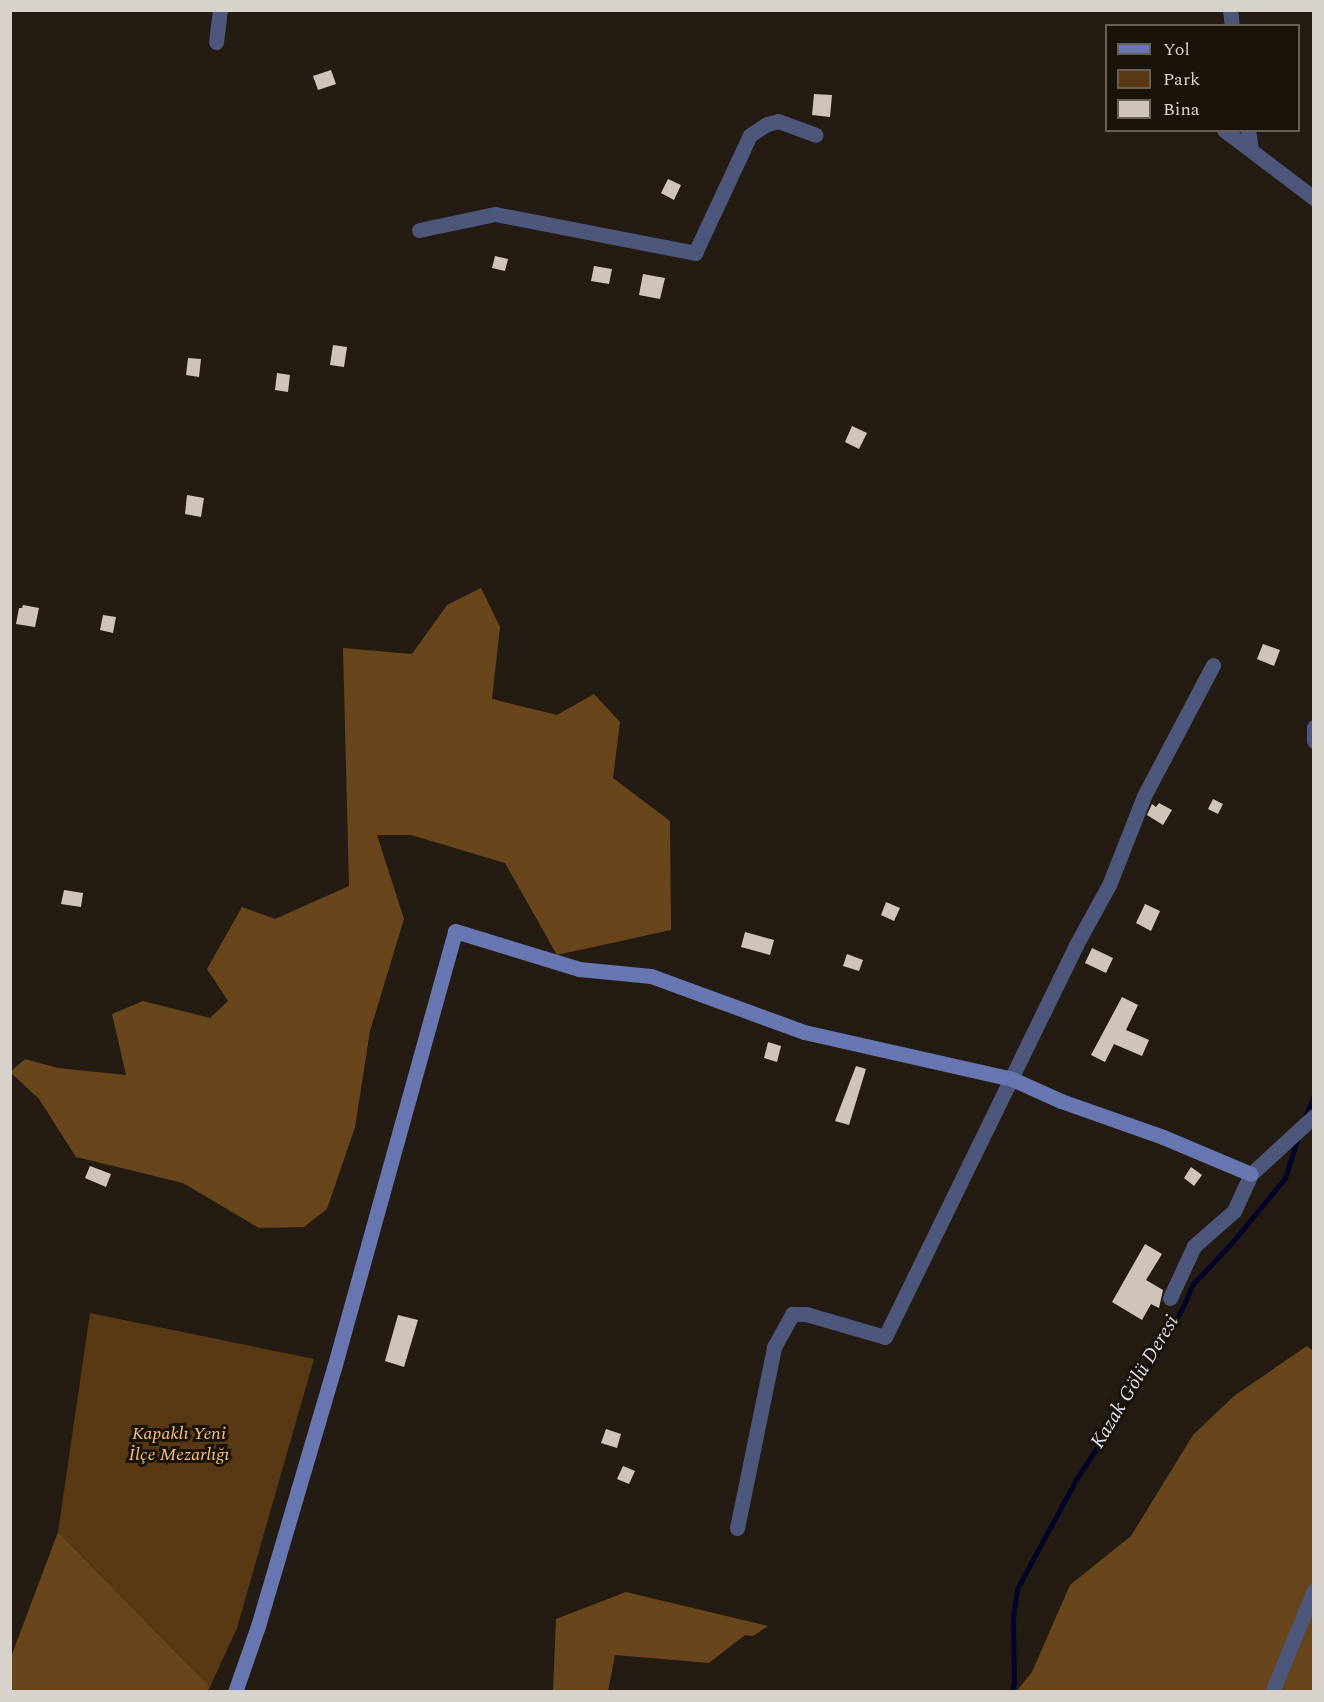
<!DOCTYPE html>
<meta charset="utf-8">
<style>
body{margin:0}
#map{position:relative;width:1324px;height:1702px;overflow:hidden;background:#241c13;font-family:Spectral,serif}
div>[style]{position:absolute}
.green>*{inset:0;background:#583913}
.forest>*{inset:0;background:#68451b}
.stream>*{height:4.5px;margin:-2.25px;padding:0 2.25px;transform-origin:2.25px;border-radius:2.25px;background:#040428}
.building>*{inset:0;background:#d0c4b9}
.street>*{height:15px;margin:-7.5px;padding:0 7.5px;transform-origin:7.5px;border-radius:7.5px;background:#4d567b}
.secondary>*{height:15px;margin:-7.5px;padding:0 7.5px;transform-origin:7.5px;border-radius:7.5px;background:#6876b1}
span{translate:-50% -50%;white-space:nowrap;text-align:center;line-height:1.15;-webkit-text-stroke:6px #1a130a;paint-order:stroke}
.park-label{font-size:18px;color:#f9c07f;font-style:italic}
.water-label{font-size:20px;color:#dee2f1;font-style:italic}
.frame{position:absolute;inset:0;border:12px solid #d8d2cc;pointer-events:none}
.legend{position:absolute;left:1105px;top:24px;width:195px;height:108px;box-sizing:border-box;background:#1a130a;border:2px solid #665f58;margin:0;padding:8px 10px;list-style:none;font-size:18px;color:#d8d2cc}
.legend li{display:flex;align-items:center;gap:12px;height:30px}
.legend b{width:30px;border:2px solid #665f58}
</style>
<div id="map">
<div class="green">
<div style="clip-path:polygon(90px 1313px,314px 1359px,237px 1628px,210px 1687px,58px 1532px)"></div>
</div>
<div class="forest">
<div style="clip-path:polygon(481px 588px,500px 627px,492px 699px,557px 715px,594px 694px,620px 722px,613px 778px,670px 821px,671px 930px,557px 955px,505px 863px,411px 835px,377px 835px,404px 919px,370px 1031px,355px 1127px,327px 1209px,304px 1227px,259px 1228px,183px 1183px,76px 1157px,39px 1099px,10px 1072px,25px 1059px,58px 1068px,126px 1075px,112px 1014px,143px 1001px,210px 1018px,228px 1001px,207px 969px,242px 907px,275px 919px,349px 886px,343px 648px,412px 654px,447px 605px)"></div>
<div style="clip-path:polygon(1307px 1346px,1313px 1351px,1313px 1691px,1016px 1692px,1032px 1672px,1070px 1585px,1131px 1536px,1193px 1435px,1234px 1396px)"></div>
<div style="clip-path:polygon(58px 1532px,210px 1687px,207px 1691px,11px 1691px,11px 1657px)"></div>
<div style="clip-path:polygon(626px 1592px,768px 1626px,753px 1636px,745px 1635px,709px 1663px,615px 1655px,608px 1691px,553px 1691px,556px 1619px)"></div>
</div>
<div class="stream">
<div style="left:1305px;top:1117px;width:23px;rotate:-67deg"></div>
<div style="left:1012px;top:1692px;width:10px;rotate:-79deg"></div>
<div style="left:1014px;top:1682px;width:64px;rotate:-90.9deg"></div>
<div style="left:1013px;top:1618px;width:29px;rotate:-82deg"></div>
<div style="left:1017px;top:1589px;width:124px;rotate:-61.6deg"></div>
<div style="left:1076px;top:1480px;width:119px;rotate:-57deg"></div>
<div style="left:1141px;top:1380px;width:80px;rotate:-59.9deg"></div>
<div style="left:1181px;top:1311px;width:30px;rotate:-66deg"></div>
<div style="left:1193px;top:1284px;width:54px;rotate:-46.5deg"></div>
<div style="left:1230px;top:1245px;width:87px;rotate:-50.6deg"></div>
<div style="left:1285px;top:1178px;width:43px;rotate:-72.4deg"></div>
</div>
<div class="building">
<div style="clip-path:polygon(331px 70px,336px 84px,318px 90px,313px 76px)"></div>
<div style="clip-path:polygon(814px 94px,832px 95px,830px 117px,812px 115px)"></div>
<div style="clip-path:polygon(668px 179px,681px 185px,674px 200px,661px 193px)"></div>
<div style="clip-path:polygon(495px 256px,508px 259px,505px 271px,492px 268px)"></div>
<div style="clip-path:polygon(594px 266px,612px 269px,609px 284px,591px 281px)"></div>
<div style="clip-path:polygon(643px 274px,665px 278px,660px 299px,639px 295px)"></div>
<div style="clip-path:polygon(333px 345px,347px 347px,344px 367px,330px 365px)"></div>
<div style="clip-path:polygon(188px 358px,201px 359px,199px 377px,186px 375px)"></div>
<div style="clip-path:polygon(277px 373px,290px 375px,288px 392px,275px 390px)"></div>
<div style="clip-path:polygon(852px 426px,867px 433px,859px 449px,845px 442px)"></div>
<div style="clip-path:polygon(187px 495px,204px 498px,201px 517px,185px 514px)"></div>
<div style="clip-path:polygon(23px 605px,39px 608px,35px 627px,16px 624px,19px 608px,22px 608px)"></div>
<div style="clip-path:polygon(103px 615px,116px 617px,113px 633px,100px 630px)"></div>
<div style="clip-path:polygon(1263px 644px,1280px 650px,1274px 666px,1257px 659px)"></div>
<div style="clip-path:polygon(1213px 799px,1223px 804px,1218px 814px,1208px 809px)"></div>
<div style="clip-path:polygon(1159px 803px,1172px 810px,1163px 825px,1147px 815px,1152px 804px,1156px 807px)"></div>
<div style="clip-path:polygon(64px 890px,83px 893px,81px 907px,61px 904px)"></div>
<div style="clip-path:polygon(886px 902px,900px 908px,894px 921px,881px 915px)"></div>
<div style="clip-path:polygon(1145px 904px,1160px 911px,1151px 931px,1136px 923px)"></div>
<div style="clip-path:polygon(745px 932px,774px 940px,770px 955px,741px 947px)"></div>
<div style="clip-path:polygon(1092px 948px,1113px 958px,1106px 973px,1085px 963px)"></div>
<div style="clip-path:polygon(847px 954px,863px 960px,859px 971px,843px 966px)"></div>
<div style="clip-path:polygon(1122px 997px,1138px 1005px,1126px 1030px,1149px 1040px,1142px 1056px,1114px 1044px,1105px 1062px,1091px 1055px)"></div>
<div style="clip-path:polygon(768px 1042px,781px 1046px,777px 1062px,764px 1058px)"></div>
<div style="clip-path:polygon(856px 1066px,866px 1069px,849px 1125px,835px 1121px)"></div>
<div style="clip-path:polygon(90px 1166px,111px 1174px,106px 1187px,85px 1178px)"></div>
<div style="clip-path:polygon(1191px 1167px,1202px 1175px,1194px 1186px,1184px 1178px)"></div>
<div style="clip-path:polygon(1145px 1244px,1162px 1254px,1146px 1280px,1163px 1290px,1159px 1308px,1151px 1304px,1142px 1320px,1112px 1302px)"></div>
<div style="clip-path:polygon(398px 1315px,418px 1320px,404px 1367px,385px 1361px)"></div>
<div style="clip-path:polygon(606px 1429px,621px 1434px,617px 1448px,601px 1443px)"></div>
<div style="clip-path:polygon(623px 1466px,635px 1471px,629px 1484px,617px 1479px)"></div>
</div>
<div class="street">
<div style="left:1230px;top:10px;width:16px;rotate:83deg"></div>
<div style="left:216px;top:42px;width:32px;rotate:-83deg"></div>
<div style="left:1224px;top:130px;width:113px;rotate:37.1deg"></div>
<div style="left:1248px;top:130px;width:20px;rotate:81deg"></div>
<div style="left:419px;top:230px;width:78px;rotate:-11.9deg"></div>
<div style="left:495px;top:214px;width:204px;rotate:11deg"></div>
<div style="left:695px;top:253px;width:130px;rotate:-65deg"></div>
<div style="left:750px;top:135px;width:20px;rotate:-33deg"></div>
<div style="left:767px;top:124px;width:11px;rotate:-15deg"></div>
<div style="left:778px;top:121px;width:40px;rotate:20.2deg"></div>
<div style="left:1314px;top:727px;width:14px;rotate:90deg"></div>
<div style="left:1170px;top:1298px;width:57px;rotate:-65.2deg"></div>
<div style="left:1194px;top:1246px;width:53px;rotate:-41.2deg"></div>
<div style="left:1234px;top:1211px;width:41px;rotate:-65.3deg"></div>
<div style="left:1251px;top:1174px;width:86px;rotate:-42.6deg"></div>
<div style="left:737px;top:1528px;width:185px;rotate:-78.4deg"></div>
<div style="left:774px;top:1347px;width:38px;rotate:-61deg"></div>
<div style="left:792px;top:1314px;width:14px"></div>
<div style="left:806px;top:1314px;width:82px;rotate:16.2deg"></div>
<div style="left:885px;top:1337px;width:436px;rotate:-64deg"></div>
<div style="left:1076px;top:945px;width:68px;rotate:-61.2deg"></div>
<div style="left:1109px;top:885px;width:96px;rotate:-68.5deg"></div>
<div style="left:1144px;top:796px;width:148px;rotate:-62.2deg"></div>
<div style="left:1272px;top:1692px;width:110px;rotate:-67.6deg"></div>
</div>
<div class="secondary">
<div style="left:235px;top:1692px;width:70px;rotate:-70.8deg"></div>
<div style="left:258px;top:1626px;width:269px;rotate:-73.6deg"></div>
<div style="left:334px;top:1368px;width:453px;rotate:-74.5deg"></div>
<div style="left:455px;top:931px;width:130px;rotate:17deg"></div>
<div style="left:579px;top:969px;width:72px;rotate:5.6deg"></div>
<div style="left:651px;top:976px;width:163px;rotate:20.1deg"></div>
<div style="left:804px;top:1032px;width:213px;rotate:12.7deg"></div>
<div style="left:1012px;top:1079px;width:54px;rotate:24.2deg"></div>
<div style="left:1061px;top:1101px;width:108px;rotate:19.4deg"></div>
<div style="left:1163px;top:1137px;width:95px;rotate:22.8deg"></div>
</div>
<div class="park-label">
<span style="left:179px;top:1445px">Kapaklı Yeni<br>İlçe Mezarlığı</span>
</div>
<div class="water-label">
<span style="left:1135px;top:1382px;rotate:-59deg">Kazak Gölü Deresi</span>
</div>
<div class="frame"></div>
<ul class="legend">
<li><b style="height:8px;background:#6876b1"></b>Yol</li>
<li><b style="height:16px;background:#583913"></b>Park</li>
<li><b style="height:16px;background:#d0c4b9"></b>Bina</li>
</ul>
</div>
